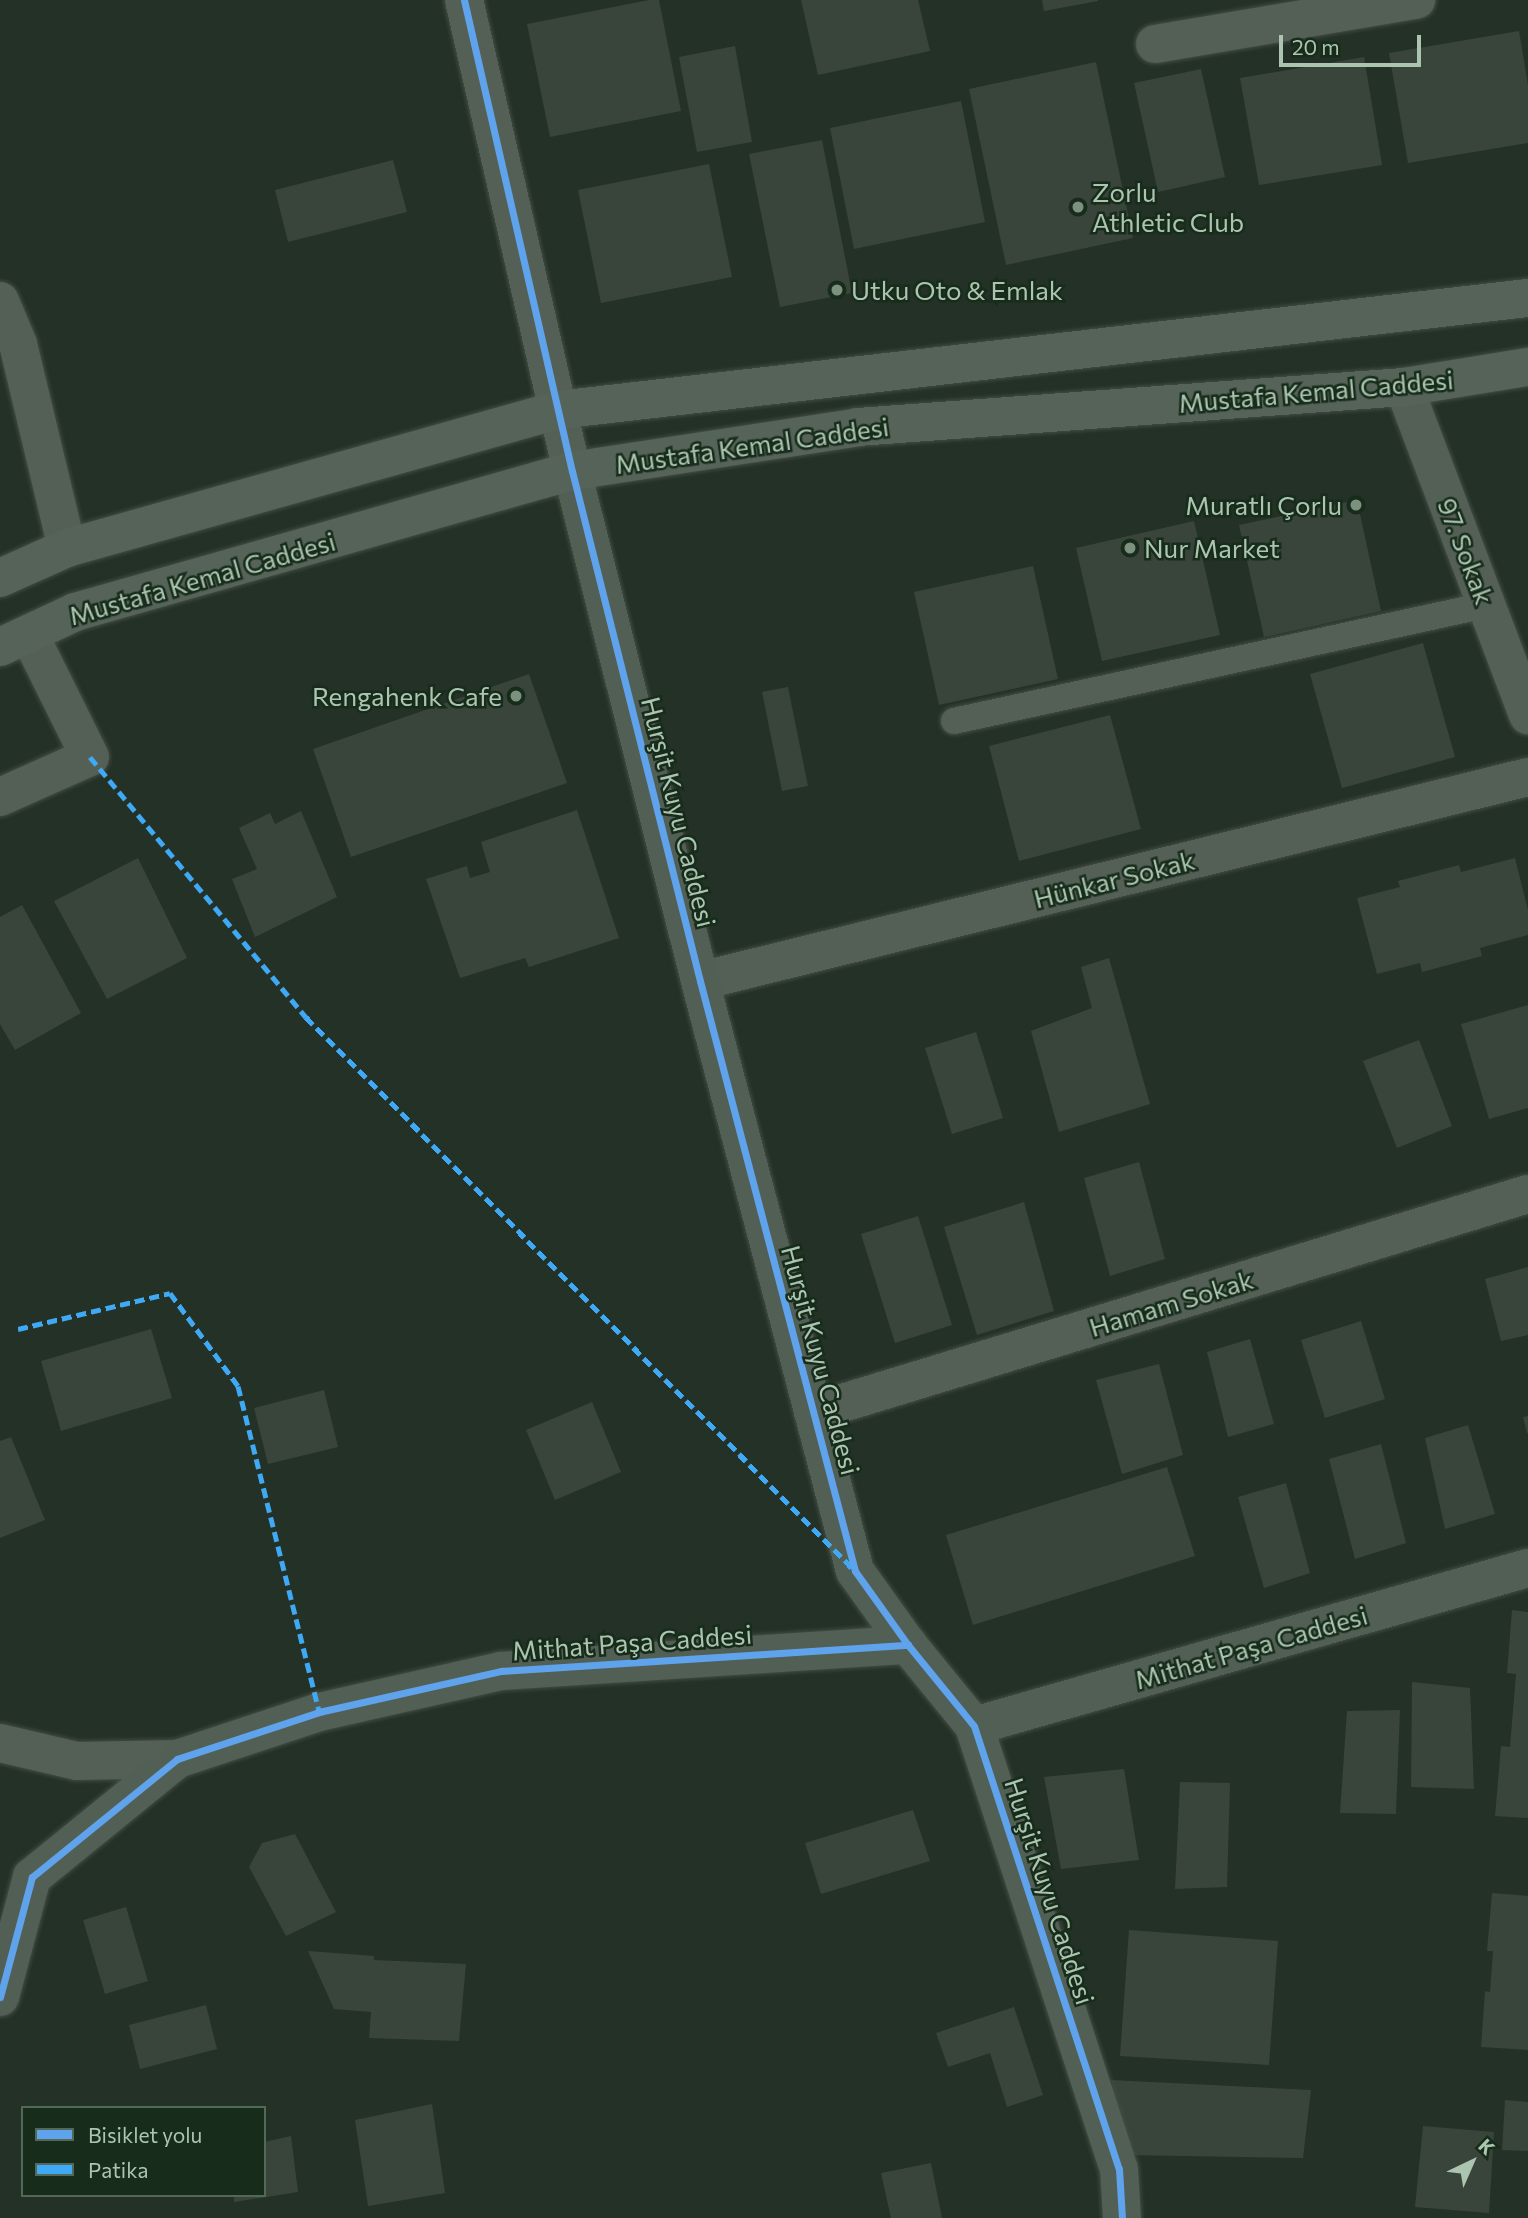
<!DOCTYPE html>
<meta charset="utf-8">
<style>
body{margin:0}
#map{position:relative;width:1528px;height:2218px;overflow:hidden;background:#243126;font-family:Commissioner,sans-serif}
div>[style]{position:absolute}
.building>*{inset:0;background:#39453a}
.roads{filter:drop-shadow(0 0 2px #424c44) drop-shadow(0 0 2px #424c44)}
.lane>*{height:26px;margin:-13px;padding:0 13px;transform-origin:13px;border-radius:13px;background:#546056}
.street>*{height:38px;margin:-19px;padding:0 19px;transform-origin:19px;border-radius:19px;background:#546056}
.secondary>*{height:38px;margin:-19px;padding:0 19px;transform-origin:19px;border-radius:19px;background:#525f54}
.primary>*{height:38px;margin:-19px;padding:0 19px;transform-origin:19px;border-radius:19px;background:#566358}
.quiet>*{height:5px;margin-top:-2.5px;transform-origin:0;background:repeating-linear-gradient(90deg,#3fa9f5 0 10px,transparent 0 15px)}
.cycleway>*{height:7px;margin:-3.5px;padding:0 3.5px;transform-origin:3.5px;border-radius:3.5px;background:#60a3ed}
.dots>*{width:19px;height:19px;translate:-50% -50%;box-sizing:border-box;border:4px solid #182c1b;border-radius:50%}
span{translate:-50% -50%;white-space:nowrap;text-align:center;line-height:1.15;-webkit-text-stroke:5px #182c1b;paint-order:stroke}
.poi-label{font-size:26px;color:#acc5b1}
.left{translate:0 -50%;text-align:left}
.right{translate:-100% -50%;text-align:right}
.street-label{font-size:26px;color:#acc5b1}
.legend{position:absolute;left:21px;top:2106px;width:245px;height:91px;box-sizing:border-box;background:#182c1b;border:2px solid #536957;margin:0;padding:9px 12px;list-style:none;font-size:21px;color:#acc5b1}
.legend li{display:flex;align-items:center;gap:14px;height:35px}
.legend b{width:35px;border:2px solid #536957}
.north{position:absolute;left:1437px;top:2127px;width:70px;height:70px;-webkit-text-stroke:5px #182c1b;paint-order:stroke;rotate:44deg;font-size:19px;font-weight:700;line-height:28px;text-align:center;color:#acc5b1}
.north::after{content:'';display:block;margin:auto;width:24px;height:32px;background:#acc5b1;clip-path:polygon(50% 0,100% 100%,50% 72%,0 100%)}
.scale{position:absolute;left:1279px;top:35px;width:142px;height:32px;box-sizing:border-box;border:4px solid #acc5b1;border-top:0;padding-left:9px;font-size:21px;line-height:24px;white-space:nowrap;color:#acc5b1;-webkit-text-stroke:5px #182c1b;paint-order:stroke}
</style>
<div id="map">
<div class="building">
<div style="clip-path:polygon(649px 0,659px 0,681px 111px,550px 137px,527px 24px)"></div>
<div style="clip-path:polygon(801px 0,918px 0,930px 51px,818px 75px)"></div>
<div style="clip-path:polygon(1042px 0,1098px 0,1098px 1px,1044px 11px)"></div>
<div style="clip-path:polygon(1519px 31px,1528px 85px,1528px 143px,1408px 163px,1389px 53px)"></div>
<div style="clip-path:polygon(735px 46px,752px 142px,697px 152px,679px 57px)"></div>
<div style="clip-path:polygon(1364px 57px,1382px 165px,1259px 185px,1240px 78px)"></div>
<div style="clip-path:polygon(1096px 62px,1133px 238px,1006px 265px,969px 89px)"></div>
<div style="clip-path:polygon(1201px 69px,1225px 177px,1158px 192px,1134px 83px)"></div>
<div style="clip-path:polygon(961px 101px,985px 222px,854px 249px,830px 128px)"></div>
<div style="clip-path:polygon(822px 140px,852px 293px,780px 307px,749px 154px)"></div>
<div style="clip-path:polygon(393px 160px,407px 212px,288px 242px,275px 190px)"></div>
<div style="clip-path:polygon(709px 164px,732px 277px,601px 303px,578px 190px)"></div>
<div style="clip-path:polygon(1357px 500px,1381px 611px,1264px 637px,1239px 525px)"></div>
<div style="clip-path:polygon(1194px 521px,1220px 635px,1102px 661px,1076px 548px)"></div>
<div style="clip-path:polygon(1033px 566px,1058px 679px,939px 705px,914px 592px)"></div>
<div style="clip-path:polygon(1423px 643px,1455px 757px,1342px 788px,1310px 674px)"></div>
<div style="clip-path:polygon(529px 674px,567px 783px,351px 857px,313px 749px)"></div>
<div style="clip-path:polygon(788px 687px,808px 786px,782px 791px,762px 692px)"></div>
<div style="clip-path:polygon(1110px 715px,1141px 829px,1019px 861px,989px 746px)"></div>
<div style="clip-path:polygon(577px 810px,619px 938px,529px 967px,525px 958px,460px 978px,426px 879px,467px 866px,470px 878px,490px 872px,481px 842px)"></div>
<div style="clip-path:polygon(301px 811px,337px 897px,255px 937px,232px 879px,257px 869px,239px 828px,270px 813px,275px 824px)"></div>
<div style="clip-path:polygon(138px 858px,187px 958px,107px 999px,54px 901px)"></div>
<div style="clip-path:polygon(1515px 858px,1528px 910px,1528px 935px,1480px 948px,1482px 956px,1422px 972px,1420px 963px,1377px 974px,1357px 898px,1400px 887px,1398px 881px,1459px 865px,1461px 872px)"></div>
<div style="clip-path:polygon(22px 905px,81px 1013px,15px 1050px,0 1024px,0 917px)"></div>
<div style="clip-path:polygon(1109px 958px,1150px 1104px,1059px 1132px,1031px 1031px,1092px 1008px,1081px 967px)"></div>
<div style="clip-path:polygon(1528px 1005px,1528px 1108px,1489px 1119px,1461px 1024px)"></div>
<div style="clip-path:polygon(976px 1032px,1003px 1118px,952px 1134px,925px 1048px)"></div>
<div style="clip-path:polygon(1419px 1040px,1452px 1126px,1397px 1148px,1363px 1061px)"></div>
<div style="clip-path:polygon(1139px 1162px,1165px 1259px,1110px 1276px,1084px 1178px)"></div>
<div style="clip-path:polygon(1024px 1202px,1054px 1311px,977px 1335px,944px 1227px)"></div>
<div style="clip-path:polygon(918px 1216px,952px 1325px,895px 1343px,861px 1234px)"></div>
<div style="clip-path:polygon(1528px 1267px,1528px 1335px,1501px 1341px,1485px 1279px)"></div>
<div style="clip-path:polygon(1361px 1321px,1385px 1399px,1325px 1418px,1301px 1340px)"></div>
<div style="clip-path:polygon(151px 1329px,172px 1398px,61px 1431px,41px 1361px)"></div>
<div style="clip-path:polygon(1250px 1339px,1274px 1424px,1228px 1437px,1207px 1352px)"></div>
<div style="clip-path:polygon(1159px 1364px,1183px 1455px,1122px 1474px,1096px 1380px)"></div>
<div style="clip-path:polygon(324px 1390px,338px 1447px,268px 1464px,254px 1408px)"></div>
<div style="clip-path:polygon(592px 1402px,621px 1472px,555px 1500px,526px 1430px)"></div>
<div style="clip-path:polygon(1528px 1416px,1528px 1433px,1527px 1433px,1523px 1417px)"></div>
<div style="clip-path:polygon(1468px 1425px,1495px 1514px,1445px 1529px,1425px 1438px)"></div>
<div style="clip-path:polygon(11px 1437px,45px 1520px,0 1538px,0 1441px)"></div>
<div style="clip-path:polygon(1381px 1444px,1406px 1543px,1355px 1559px,1329px 1459px)"></div>
<div style="clip-path:polygon(1167px 1467px,1195px 1556px,973px 1625px,946px 1535px)"></div>
<div style="clip-path:polygon(1286px 1483px,1310px 1573px,1264px 1588px,1238px 1497px)"></div>
<div style="clip-path:polygon(1512px 1610px,1528px 1612px,1528px 1818px,1495px 1816px,1501px 1746px,1510px 1747px,1516px 1674px,1507px 1673px)"></div>
<div style="clip-path:polygon(1412px 1682px,1470px 1688px,1474px 1789px,1411px 1787px)"></div>
<div style="clip-path:polygon(1400px 1710px,1396px 1814px,1340px 1813px,1347px 1711px)"></div>
<div style="clip-path:polygon(1124px 1769px,1139px 1860px,1061px 1869px,1044px 1777px)"></div>
<div style="clip-path:polygon(1180px 1782px,1230px 1783px,1227px 1887px,1175px 1889px)"></div>
<div style="clip-path:polygon(913px 1810px,930px 1861px,821px 1894px,805px 1843px)"></div>
<div style="clip-path:polygon(295px 1834px,336px 1912px,286px 1936px,249px 1867px,262px 1843px)"></div>
<div style="clip-path:polygon(1492px 1893px,1528px 1896px,1528px 2050px,1481px 2047px,1485px 1991px,1490px 1992px,1493px 1951px,1487px 1951px)"></div>
<div style="clip-path:polygon(126px 1907px,148px 1981px,105px 1994px,83px 1920px)"></div>
<div style="clip-path:polygon(1129px 1930px,1278px 1941px,1269px 2065px,1120px 2056px)"></div>
<div style="clip-path:polygon(308px 1951px,374px 1956px,374px 1960px,466px 1964px,459px 2041px,369px 2038px,371px 2012px,334px 2009px)"></div>
<div style="clip-path:polygon(206px 2005px,217px 2049px,140px 2069px,129px 2025px)"></div>
<div style="clip-path:polygon(1014px 2007px,1043px 2095px,1007px 2107px,990px 2053px,948px 2067px,936px 2033px)"></div>
<div style="clip-path:polygon(1111px 2080px,1311px 2090px,1303px 2158px,1123px 2155px)"></div>
<div style="clip-path:polygon(1505px 2100px,1528px 2102px,1528px 2151px,1502px 2150px)"></div>
<div style="clip-path:polygon(432px 2104px,445px 2193px,368px 2206px,355px 2120px)"></div>
<div style="clip-path:polygon(1423px 2126px,1494px 2132px,1489px 2213px,1415px 2207px)"></div>
<div style="clip-path:polygon(291px 2136px,298px 2192px,234px 2202px,234px 2195px,264px 2195px,264px 2142px)"></div>
<div style="clip-path:polygon(931px 2163px,942px 2218px,891px 2218px,881px 2173px)"></div>
</div>
<div class="roads">
<div class="lane">
<div style="left:954px;top:721px;width:544px;rotate:-12.3deg"></div>
</div>
<div class="street">
<div style="left:464px;top:0;width:483px;rotate:77.1deg"></div>
<div style="left:1155px;top:44px;width:265px;rotate:-9.6deg"></div>
<div style="left:0;top:301px;width:47px;rotate:67.3deg"></div>
<div style="left:18px;top:344px;width:210px;rotate:76.5deg"></div>
<div style="left:1404px;top:387px;width:351px;rotate:69.3deg"></div>
<div style="left:0;top:797px;width:98px;rotate:-24deg"></div>
<div style="left:90px;top:757px;width:137px;rotate:-116.4deg"></div>
<div style="left:700px;top:981px;width:853px;rotate:-13.84deg"></div>
<div style="left:813px;top:1412px;width:747px;rotate:-16.96deg"></div>
<div style="left:0;top:1743px;width:79px;rotate:13.2deg"></div>
<div style="left:77px;top:1761px;width:100px;rotate:-1.1deg"></div>
</div>
<div class="secondary">
<div style="left:572px;top:471px;width:526px;rotate:75.91deg"></div>
<div style="left:700px;top:981px;width:610px;rotate:75.28deg"></div>
<div style="left:855px;top:1571px;width:91px;rotate:54.4deg"></div>
<div style="left:908px;top:1645px;width:104px;rotate:50.8deg"></div>
<div style="left:974px;top:1726px;width:466px;rotate:71.9deg"></div>
<div style="left:1119px;top:2169px;width:49px;rotate:86.5deg"></div>
<div style="left:974px;top:1726px;width:576px;rotate:-15.92deg"></div>
<div style="left:0;top:1997px;width:124px;rotate:-75.1deg"></div>
<div style="left:32px;top:1877px;width:187px;rotate:-39.1deg"></div>
<div style="left:177px;top:1759px;width:150px;rotate:-18.3deg"></div>
<div style="left:319px;top:1712px;width:187px;rotate:-12.7deg"></div>
<div style="left:501px;top:1671px;width:408px;rotate:-3.7deg"></div>
</div>
<div class="primary">
<div style="left:0;top:578px;width:73px;rotate:-24.1deg"></div>
<div style="left:67px;top:548px;width:510px;rotate:-15.7deg"></div>
<div style="left:558px;top:410px;width:976px;rotate:-6.59deg"></div>
<div style="left:0;top:647px;width:83px;rotate:-25deg"></div>
<div style="left:75px;top:612px;width:517px;rotate:-15.84deg"></div>
<div style="left:572px;top:471px;width:289px;rotate:-8.7deg"></div>
<div style="left:858px;top:427px;width:547px;rotate:-4.19deg"></div>
<div style="left:1404px;top:387px;width:126px;rotate:-9.2deg"></div>
</div>
</div>
<div class="quiet">
<div style="left:90px;top:757px;width:338px;rotate:50.3deg"></div>
<div style="left:306px;top:1017px;width:776px;rotate:45.26deg"></div>
<div style="left:18px;top:1329px;width:156px;rotate:-13.3deg"></div>
<div style="left:170px;top:1293px;width:115px;rotate:53.8deg"></div>
<div style="left:238px;top:1386px;width:336px;rotate:76deg"></div>
</div>
<div class="cycleway">
<div style="left:464px;top:0;width:483px;rotate:77.1deg"></div>
<div style="left:572px;top:471px;width:526px;rotate:75.91deg"></div>
<div style="left:700px;top:981px;width:610px;rotate:75.28deg"></div>
<div style="left:855px;top:1571px;width:91px;rotate:54.4deg"></div>
<div style="left:908px;top:1645px;width:104px;rotate:50.8deg"></div>
<div style="left:974px;top:1726px;width:466px;rotate:71.9deg"></div>
<div style="left:1119px;top:2169px;width:49px;rotate:86.5deg"></div>
<div style="left:0;top:1997px;width:124px;rotate:-75.1deg"></div>
<div style="left:32px;top:1877px;width:187px;rotate:-39.1deg"></div>
<div style="left:177px;top:1759px;width:150px;rotate:-18.3deg"></div>
<div style="left:319px;top:1712px;width:187px;rotate:-12.7deg"></div>
<div style="left:501px;top:1671px;width:408px;rotate:-3.7deg"></div>
</div>
<div class="dots">
<div style="left:1078px;top:207px;background:#7c9180"></div>
<div style="left:837px;top:290px;background:#7c9180"></div>
<div style="left:1356px;top:505px;background:#7c9180"></div>
<div style="left:1130px;top:548px;background:#7c9180"></div>
<div style="left:516px;top:696px;background:#7c9180"></div>
</div>
<div class="poi-label">
<span class="left" style="left:1092px;top:207px">Zorlu<br>Athletic Club</span>
<span class="left" style="left:851px;top:290px">Utku Oto &amp; Emlak</span>
<span class="right" style="left:1342px;top:505px">Muratlı Çorlu</span>
<span class="left" style="left:1144px;top:548px">Nur Market</span>
<span class="right" style="left:502px;top:696px">Rengahenk Cafe</span>
</div>
<div class="street-label">
<span style="left:1316px;top:391px;rotate:-5deg">Mustafa Kemal Caddesi</span>
<span style="left:752px;top:445px;rotate:-8deg">Mustafa Kemal Caddesi</span>
<span style="left:1466px;top:551px;rotate:69deg">97. Sokak</span>
<span style="left:202px;top:578px;rotate:-16deg">Mustafa Kemal Caddesi</span>
<span style="left:679px;top:812px;rotate:76deg">Hurşit Kuyu Caddesi</span>
<span style="left:1114px;top:879px;rotate:-14deg">Hünkar Sokak</span>
<span style="left:1171px;top:1303px;rotate:-17deg">Hamam Sokak</span>
<span style="left:821px;top:1360px;rotate:75deg">Hurşit Kuyu Caddesi</span>
<span style="left:632px;top:1642px;rotate:-4deg">Mithat Paşa Caddesi</span>
<span style="left:1251px;top:1647px;rotate:-16deg">Mithat Paşa Caddesi</span>
<span style="left:1050px;top:1891px;rotate:72deg">Hurşit Kuyu Caddesi</span>
</div>
<ul class="legend">
<li><b style="height:9px;background:#60a3ed"></b>Bisiklet yolu</li>
<li><b style="height:9px;background:#3fa9f5"></b>Patika</li>
</ul>
<div class="north">K</div>
<div class="scale">20 m</div>
</div>
